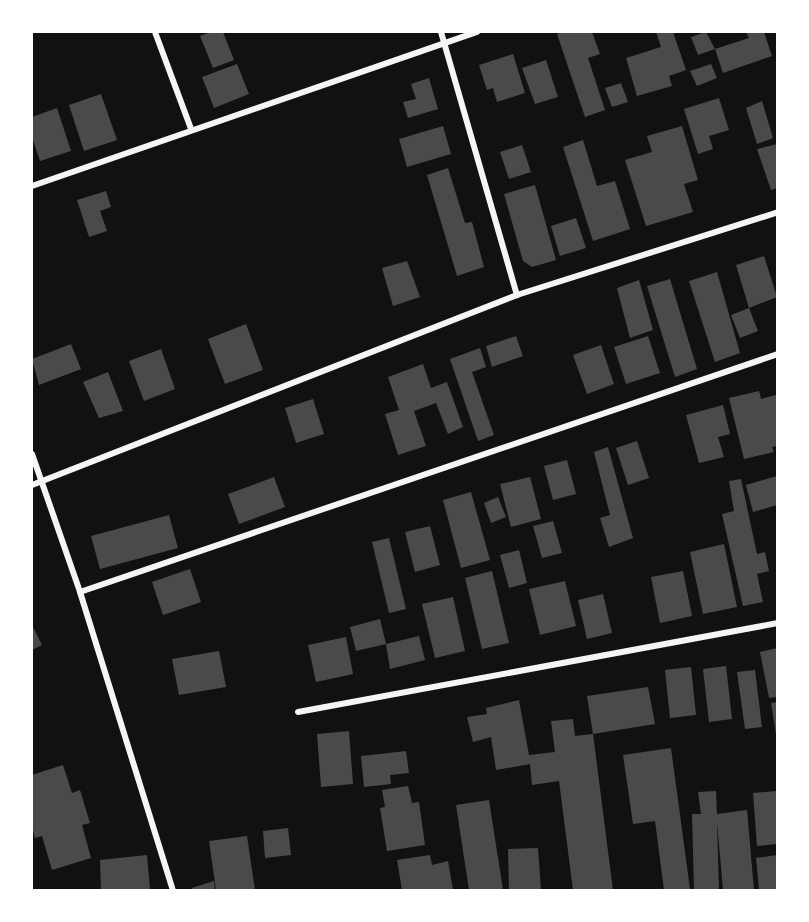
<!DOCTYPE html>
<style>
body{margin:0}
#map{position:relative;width:809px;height:922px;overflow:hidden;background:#111;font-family:Inter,sans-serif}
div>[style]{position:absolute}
.building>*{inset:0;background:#4a4a4a}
.minor>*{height:6px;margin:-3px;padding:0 3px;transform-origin:3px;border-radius:3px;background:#f5f5f5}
span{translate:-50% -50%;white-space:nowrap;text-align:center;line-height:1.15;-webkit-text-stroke:4.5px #fff;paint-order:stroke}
.frame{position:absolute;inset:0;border:33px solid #fff;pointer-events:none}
</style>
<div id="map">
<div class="building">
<div style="clip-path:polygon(211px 32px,223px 32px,234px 60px,213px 68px,200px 36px)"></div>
<div style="clip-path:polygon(563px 32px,592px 32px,600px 54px,588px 58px,605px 110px,585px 117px,557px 34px)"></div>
<div style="clip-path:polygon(656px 32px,673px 32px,686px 70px,669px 76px,672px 86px,637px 96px,626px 58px,661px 47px)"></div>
<div style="clip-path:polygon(706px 32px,715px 49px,698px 55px,691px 37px)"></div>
<div style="clip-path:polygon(746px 32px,764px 32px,772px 56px,723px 73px,715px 49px,749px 38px)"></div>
<div style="clip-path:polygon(513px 54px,525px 93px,497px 102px,493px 88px,487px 90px,479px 65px)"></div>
<div style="clip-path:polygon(546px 60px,558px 97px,535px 104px,522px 68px)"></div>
<div style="clip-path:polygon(237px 64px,249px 94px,214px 108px,202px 77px)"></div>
<div style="clip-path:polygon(711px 64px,717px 78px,697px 86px,690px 71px)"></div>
<div style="clip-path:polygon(429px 78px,438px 109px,408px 118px,403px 102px,416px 99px,411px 84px)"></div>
<div style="clip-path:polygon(621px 83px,628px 102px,612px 107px,605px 88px)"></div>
<div style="clip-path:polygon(101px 94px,117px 140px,84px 151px,69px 105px)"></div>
<div style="clip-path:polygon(719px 98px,729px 130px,709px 136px,713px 149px,698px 154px,684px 109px)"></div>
<div style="clip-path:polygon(762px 101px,773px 138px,757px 144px,746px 108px)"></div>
<div style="clip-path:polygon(57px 108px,71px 151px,40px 161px,32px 137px,32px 117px)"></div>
<div style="clip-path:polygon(443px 126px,451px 154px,407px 167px,399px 139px)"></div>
<div style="clip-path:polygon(682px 126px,698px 180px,684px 184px,693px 212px,646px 226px,625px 160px,652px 152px,647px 136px)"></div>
<div style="clip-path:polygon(583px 140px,597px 186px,615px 181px,630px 229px,593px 241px,563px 147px)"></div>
<div style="clip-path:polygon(777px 144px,777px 188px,771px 190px,757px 149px)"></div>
<div style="clip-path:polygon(522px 145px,531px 172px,509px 179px,500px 152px)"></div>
<div style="clip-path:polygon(448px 168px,465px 223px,472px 222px,484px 267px,457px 276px,427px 175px)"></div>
<div style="clip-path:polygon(535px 185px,556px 260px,532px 267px,523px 261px,504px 194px)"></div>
<div style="clip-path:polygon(106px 191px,111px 207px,100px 211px,107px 231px,89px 237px,77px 200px)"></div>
<div style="clip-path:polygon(576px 218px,586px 248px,560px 256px,551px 226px)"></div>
<div style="clip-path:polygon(764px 256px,777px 297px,749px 308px,736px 265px)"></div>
<div style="clip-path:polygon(407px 261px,420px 297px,393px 306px,382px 268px)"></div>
<div style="clip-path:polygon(717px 272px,740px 353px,715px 362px,689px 281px)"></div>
<div style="clip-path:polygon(670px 279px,697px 369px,675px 377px,647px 286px)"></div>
<div style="clip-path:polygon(639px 280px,653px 330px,630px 338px,617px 288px)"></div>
<div style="clip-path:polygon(749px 308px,758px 331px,740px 338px,731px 315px)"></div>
<div style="clip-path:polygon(246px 324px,263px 370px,225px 384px,208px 339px)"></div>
<div style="clip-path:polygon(516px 336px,523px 356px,492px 367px,486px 346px)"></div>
<div style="clip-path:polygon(648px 336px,660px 373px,626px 384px,614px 347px)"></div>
<div style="clip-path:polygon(71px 344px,81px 369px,39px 385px,32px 359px)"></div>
<div style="clip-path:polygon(601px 345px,614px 384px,587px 394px,573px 355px)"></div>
<div style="clip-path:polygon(480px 348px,486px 367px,472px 372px,494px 435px,478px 441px,450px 359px)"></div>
<div style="clip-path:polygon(161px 349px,175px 389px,144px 401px,129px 361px)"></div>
<div style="clip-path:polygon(423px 364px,431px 388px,447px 382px,463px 427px,448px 434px,436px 403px,414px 411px,426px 446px,398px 455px,385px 414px,399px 410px,388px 377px)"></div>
<div style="clip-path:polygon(108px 372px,123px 411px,99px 418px,83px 382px)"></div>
<div style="clip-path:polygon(759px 391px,761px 399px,776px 395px,777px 446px,772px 447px,774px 452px,744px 459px,729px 398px)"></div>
<div style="clip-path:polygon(313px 399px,324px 434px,296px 443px,285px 408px)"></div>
<div style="clip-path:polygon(723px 405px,730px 434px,718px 437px,724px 457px,699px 463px,686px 415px)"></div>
<div style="clip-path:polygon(637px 441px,649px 478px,628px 485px,616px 448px)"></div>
<div style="clip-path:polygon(608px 447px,633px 538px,609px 547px,600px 518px,610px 515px,594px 452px)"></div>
<div style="clip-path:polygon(567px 460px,576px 494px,553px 500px,544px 466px)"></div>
<div style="clip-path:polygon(777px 476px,777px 505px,753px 512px,746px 485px)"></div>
<div style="clip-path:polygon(274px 477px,285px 507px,239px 524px,228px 494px)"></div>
<div style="clip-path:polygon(530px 477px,541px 519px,511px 527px,500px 484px)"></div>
<div style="clip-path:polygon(741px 479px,757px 554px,765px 552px,769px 571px,757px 574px,763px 602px,743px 606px,722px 514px,734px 511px,729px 481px)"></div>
<div style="clip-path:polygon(471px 492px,490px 560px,461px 568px,443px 500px)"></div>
<div style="clip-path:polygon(498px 497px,506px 517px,491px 523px,484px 503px)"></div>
<div style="clip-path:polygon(169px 515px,178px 548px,100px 569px,91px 536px)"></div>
<div style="clip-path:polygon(553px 521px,562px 553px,542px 558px,533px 526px)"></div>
<div style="clip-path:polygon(430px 526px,440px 565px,415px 572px,405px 532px)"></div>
<div style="clip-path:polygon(389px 538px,406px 609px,389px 613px,372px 542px)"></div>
<div style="clip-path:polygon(724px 544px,737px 607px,703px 614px,690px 552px)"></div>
<div style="clip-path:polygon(519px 550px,527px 583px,509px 588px,500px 555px)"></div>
<div style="clip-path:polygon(190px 569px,201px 602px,163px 615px,152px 582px)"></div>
<div style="clip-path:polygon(492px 571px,509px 643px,482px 649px,465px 578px)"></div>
<div style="clip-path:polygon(683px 571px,692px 616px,660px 623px,651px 577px)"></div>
<div style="clip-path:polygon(565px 581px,576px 626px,540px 635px,529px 589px)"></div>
<div style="clip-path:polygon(603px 594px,612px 633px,587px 639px,578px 600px)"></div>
<div style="clip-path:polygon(453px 597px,465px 651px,435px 658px,422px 604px)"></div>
<div style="clip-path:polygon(380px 619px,386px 644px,356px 651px,350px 627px)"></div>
<div style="clip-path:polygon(32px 625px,42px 645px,32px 650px)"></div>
<div style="clip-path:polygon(419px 636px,425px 660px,390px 669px,386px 644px)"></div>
<div style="clip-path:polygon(346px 637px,353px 674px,316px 682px,308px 645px)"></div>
<div style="clip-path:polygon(777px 648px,777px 697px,769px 698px,760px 652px)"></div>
<div style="clip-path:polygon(219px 651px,226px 687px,179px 695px,172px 659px)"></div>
<div style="clip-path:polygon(726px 666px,732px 719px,709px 722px,703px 669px)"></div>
<div style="clip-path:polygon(691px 667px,696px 715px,670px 718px,665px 670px)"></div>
<div style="clip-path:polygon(755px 670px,762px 727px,745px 729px,737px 672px)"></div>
<div style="clip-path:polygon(648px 687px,655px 724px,593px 734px,587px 696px)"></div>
<div style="clip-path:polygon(519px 700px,529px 755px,555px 752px,551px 721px,573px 719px,575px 736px,593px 734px,613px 890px,573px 890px,559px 781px,532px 785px,530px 764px,496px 770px,491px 737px,473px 742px,467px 717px,487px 714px,486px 708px)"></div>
<div style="clip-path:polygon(777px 702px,777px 734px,776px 734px,771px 703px)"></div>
<div style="clip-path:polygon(349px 731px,353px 784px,321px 787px,317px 734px)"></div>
<div style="clip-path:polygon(671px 748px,690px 889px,664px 890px,655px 821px,633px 824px,623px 755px)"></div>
<div style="clip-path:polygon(406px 751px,409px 773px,390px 775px,391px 784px,364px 787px,361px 756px)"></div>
<div style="clip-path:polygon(63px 765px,72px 793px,80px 790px,90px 823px,82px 825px,91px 858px,52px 870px,42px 836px,35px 838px,32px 827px,32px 775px)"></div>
<div style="clip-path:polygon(408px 786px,412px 803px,419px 802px,425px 845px,387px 851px,380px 808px,385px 807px,382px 790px)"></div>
<div style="clip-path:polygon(716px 791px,717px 814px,747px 810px,754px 890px,723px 890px,717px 822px,719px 890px,694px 890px,692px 814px,701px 814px,698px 792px)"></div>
<div style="clip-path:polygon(777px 791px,777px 844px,757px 846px,753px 793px)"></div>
<div style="clip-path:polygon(489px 800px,503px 890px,469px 890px,456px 805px)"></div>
<div style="clip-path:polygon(288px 828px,291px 855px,265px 858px,263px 831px)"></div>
<div style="clip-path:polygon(247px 836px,255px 890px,216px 890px,209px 841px)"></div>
<div style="clip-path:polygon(538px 848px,541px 890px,509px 890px,508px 849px)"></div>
<div style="clip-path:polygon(147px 855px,150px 890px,101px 890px,100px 860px)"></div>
<div style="clip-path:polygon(430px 855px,432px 865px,448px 861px,453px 890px,402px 890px,397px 860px)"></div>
<div style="clip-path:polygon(777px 855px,777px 890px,759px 890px,756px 858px)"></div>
<div style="clip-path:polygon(214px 881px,215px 890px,192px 890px,192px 888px)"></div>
</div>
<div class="minor">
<div style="left:155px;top:32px;width:103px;rotate:69.6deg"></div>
<div style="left:441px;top:32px;width:274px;rotate:73.9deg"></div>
<div style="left:32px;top:186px;width:471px;rotate:-19.1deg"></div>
<div style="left:32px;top:454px;width:146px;rotate:70.8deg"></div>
<div style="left:80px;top:592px;width:312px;rotate:72.7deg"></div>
<div style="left:32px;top:485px;width:521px;rotate:-21.39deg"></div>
<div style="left:517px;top:295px;width:274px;rotate:-17.6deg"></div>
<div style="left:80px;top:592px;width:737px;rotate:-18.83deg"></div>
<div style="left:298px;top:712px;width:488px;rotate:-10.5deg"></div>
</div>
<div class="frame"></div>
</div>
